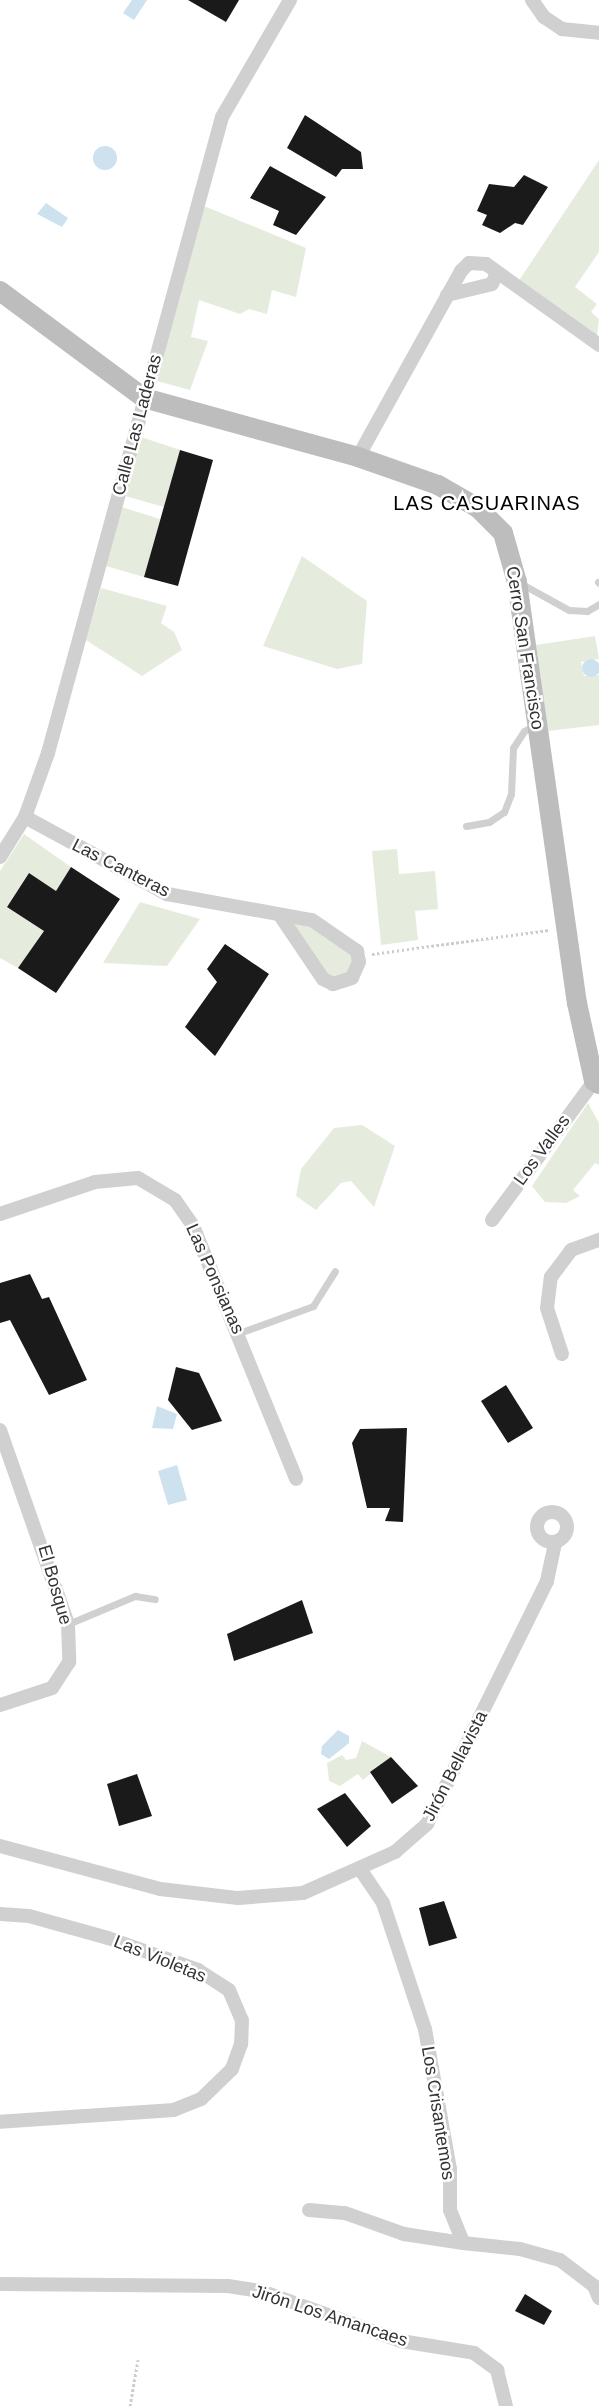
<!DOCTYPE html>
<meta charset="utf-8">
<style>
body{margin:0}
#map{position:relative;width:599px;height:2406px;overflow:hidden;background:#fff;font-family:Helvetica,sans-serif}
div>[style]{position:absolute}
.green>*{inset:0;background:#e5ecde}
.water>*{inset:0;background:#cde1ef}
.round{border-radius:50%}
.building>*{inset:0;background:#1a1a1a}
.path>*{height:3px;margin-top:-1.5px;transform-origin:0;background:repeating-linear-gradient(90deg,#cdcdcd 0 2.5px,transparent 0 5px)}
.lane>*{height:7px;margin:-3.5px;padding:0 3.5px;transform-origin:3.5px;border-radius:3.5px;background:#d0d0d0}
.street>*{height:14px;margin:-7px;padding:0 7px;transform-origin:7px;border-radius:7px;background:#d0d0d0}
.street>.ring{margin:-7px;padding:0;box-sizing:content-box;background:none;border:14px solid #d0d0d0;border-radius:50%}
.secondary>*{height:20px;margin:-10px;padding:0 10px;transform-origin:10px;border-radius:10px;background:#bdbdbd}
span{translate:-50% -50%;white-space:nowrap;text-align:center;line-height:1.15;-webkit-text-stroke:5px #fff;paint-order:stroke}
.street-label{font-size:18px;color:#333}
.quarter-label{font-size:20px;color:#000;letter-spacing:1px}
</style>
<div id="map">
<div class="green">
<div style="clip-path:polygon(599px 160px,599px 252px,575px 287px,597px 304px,591px 312px,599px 319px,597px 336px,518px 282px)"></div>
<div style="clip-path:polygon(204px 206px,306px 248px,296px 297px,272px 290px,267px 314px,249px 309px,240px 314px,199px 300px,191px 337px,208px 341px,190px 390px,157px 381px)"></div>
<div style="clip-path:polygon(135px 435px,180px 450px,164px 507px,118px 494px)"></div>
<div style="clip-path:polygon(115px 505px,160px 519px,144px 577px,99px 564px)"></div>
<div style="clip-path:polygon(302px 556px,367px 601px,362px 664px,337px 669px,263px 646px)"></div>
<div style="clip-path:polygon(101px 588px,167px 606px,161px 623px,174px 632px,182px 650px,142px 676px,86px 640px)"></div>
<div style="clip-path:polygon(595px 636px,599px 659px,581px 662px,584px 676px,599px 675px,599px 725px,548px 731px,536px 645px)"></div>
<div style="clip-path:polygon(24px 834px,71px 867px,56px 891px,29px 873px,7px 906px,44px 931px,18px 968px,0 958px,0 871px)"></div>
<div style="clip-path:polygon(397px 849px,399px 874px,435px 871px,438px 909px,415px 911px,418px 940px,381px 945px,372px 851px)"></div>
<div style="clip-path:polygon(140px 902px,200px 919px,167px 966px,103px 963px)"></div>
<div style="clip-path:polygon(281px 917px,312px 920px,350px 943px,357px 971px,333px 984px)"></div>
<div style="clip-path:polygon(588px 1103px,599px 1123px,599px 1165px,595px 1163px,573px 1190px,580px 1196px,566px 1203px,545px 1202px,532px 1186px)"></div>
<div style="clip-path:polygon(362px 1125px,395px 1146px,374px 1207px,351px 1181px,341px 1183px,316px 1210px,296px 1196px,301px 1169px,334px 1128px)"></div>
<div style="clip-path:polygon(362px 1741px,391px 1757px,363px 1780px,358px 1774px,340px 1786px,329px 1781px,327px 1763px,342px 1755px,346px 1760px,356px 1758px)"></div>
</div>
<div class="water">
<div style="clip-path:polygon(132px 0,147px 0,134px 20px,123px 13px)"></div>
<div class="round" style="left:93px;top:146px;width:24px;height:24px"></div>
<div style="clip-path:polygon(46px 203px,68px 218px,62px 227px,37px 214px)"></div>
<div class="round" style="left:582px;top:659px;width:18px;height:18px"></div>
<div style="clip-path:polygon(157px 1406px,177px 1414px,173px 1429px,152px 1428px)"></div>
<div style="clip-path:polygon(177px 1465px,187px 1500px,168px 1505px,158px 1471px)"></div>
<div style="clip-path:polygon(338px 1730px,349px 1736px,349px 1743px,329px 1759px,321px 1754px,322px 1746px)"></div>
</div>
<div class="building">
<div style="clip-path:polygon(188px 0,239px 0,226px 22px)"></div>
<div style="clip-path:polygon(305px 115px,361px 152px,363px 169px,342px 169px,336px 177px,287px 148px)"></div>
<div style="clip-path:polygon(270px 166px,326px 197px,296px 235px,273px 225px,279px 211px,250px 198px)"></div>
<div style="clip-path:polygon(524px 175px,548px 187px,523px 225px,515px 223px,500px 233px,482px 225px,487px 215px,477px 211px,489px 184px,514px 187px)"></div>
<div style="clip-path:polygon(180px 450px,213px 460px,178px 586px,144px 577px)"></div>
<div style="clip-path:polygon(71px 867px,120px 899px,56px 993px,18px 968px,44px 931px,7px 907px,29px 873px,56px 891px)"></div>
<div style="clip-path:polygon(225px 944px,269px 974px,215px 1056px,185px 1027px,217px 982px,207px 969px)"></div>
<div style="clip-path:polygon(30px 1274px,42px 1299px,49px 1297px,87px 1380px,49px 1395px,10px 1320px,0 1323px,0 1283px)"></div>
<div style="clip-path:polygon(176px 1367px,199px 1373px,222px 1421px,192px 1430px,168px 1400px)"></div>
<div style="clip-path:polygon(506px 1385px,533px 1428px,508px 1443px,481px 1401px)"></div>
<div style="clip-path:polygon(407px 1428px,403px 1522px,385px 1521px,390px 1508px,367px 1508px,352px 1443px,360px 1429px)"></div>
<div style="clip-path:polygon(302px 1600px,313px 1633px,234px 1661px,227px 1634px)"></div>
<div style="clip-path:polygon(391px 1757px,418px 1786px,392px 1804px,370px 1772px)"></div>
<div style="clip-path:polygon(137px 1774px,152px 1816px,119px 1826px,107px 1784px)"></div>
<div style="clip-path:polygon(345px 1793px,371px 1826px,347px 1847px,317px 1809px)"></div>
<div style="clip-path:polygon(444px 1901px,457px 1938px,429px 1946px,419px 1908px)"></div>
<div style="clip-path:polygon(525px 2294px,552px 2311px,544px 2325px,515px 2311px)"></div>
</div>
<div class="path">
<div style="left:372px;top:954px;width:179px;rotate:-7.7deg"></div>
<div style="left:130px;top:2406px;width:47px;rotate:-80.1deg"></div>
</div>
<div class="lane">
<div style="left:598px;top:582px;width:1px;rotate:45deg"></div>
<div style="left:520px;top:583px;width:56px;rotate:28.9deg"></div>
<div style="left:569px;top:610px;width:18px;rotate:3deg"></div>
<div style="left:587px;top:611px;width:14px;rotate:-30deg"></div>
<div style="left:466px;top:826px;width:23px;rotate:-10deg"></div>
<div style="left:489px;top:822px;width:18px;rotate:-34deg"></div>
<div style="left:504px;top:812px;width:19px;rotate:-69deg"></div>
<div style="left:511px;top:794px;width:46px;rotate:-87.5deg"></div>
<div style="left:513px;top:748px;width:20px;rotate:-57deg"></div>
<div style="left:524px;top:731px;width:13px;rotate:-29deg"></div>
<div style="left:239px;top:1333px;width:79px;rotate:-20deg"></div>
<div style="left:313px;top:1306px;width:41px;rotate:-57.8deg"></div>
<div style="left:68px;top:1624px;width:73px;rotate:-22.7deg"></div>
<div style="left:135px;top:1596px;width:20px;rotate:9deg"></div>
</div>
<div class="street">
<div style="left:532px;top:0;width:21px;rotate:55deg"></div>
<div style="left:544px;top:17px;width:22px;rotate:34deg"></div>
<div style="left:562px;top:29px;width:37px;rotate:6deg"></div>
<div style="left:447px;top:295px;width:46px;rotate:-13.7deg"></div>
<div style="left:492px;top:284px;width:12px;rotate:-66deg"></div>
<div style="left:358px;top:457px;width:213px;rotate:-61deg"></div>
<div style="left:461px;top:271px;width:11px;rotate:-45deg"></div>
<div style="left:469px;top:263px;width:17px;rotate:3deg"></div>
<div style="left:486px;top:264px;width:139px;rotate:35.6deg"></div>
<div style="left:25px;top:817px;width:162px;rotate:28.5deg"></div>
<div style="left:167px;top:894px;width:147px;rotate:10.2deg"></div>
<div style="left:312px;top:920px;width:55px;rotate:34.6deg"></div>
<div style="left:357px;top:951px;width:11px;rotate:80deg"></div>
<div style="left:359px;top:962px;width:17px;rotate:114deg"></div>
<div style="left:352px;top:978px;width:20px;rotate:162deg"></div>
<div style="left:333px;top:984px;width:11px;rotate:-153deg"></div>
<div style="left:323px;top:979px;width:75px;rotate:-124.1deg"></div>
<div style="left:0;top:857px;width:47px;rotate:-58deg"></div>
<div style="left:25px;top:817px;width:68px;rotate:-70.2deg"></div>
<div style="left:48px;top:753px;width:659px;rotate:-74.7deg"></div>
<div style="left:222px;top:117px;width:135px;rotate:-59.8deg"></div>
<div style="left:0;top:1214px;width:100px;rotate:-18.6deg"></div>
<div style="left:95px;top:1182px;width:43px;rotate:-5.3deg"></div>
<div style="left:138px;top:1178px;width:43px;rotate:30.7deg"></div>
<div style="left:175px;top:1200px;width:32px;rotate:55deg"></div>
<div style="left:193px;top:1226px;width:273px;rotate:67.8deg"></div>
<div style="left:492px;top:1220px;width:172px;rotate:-53.7deg"></div>
<div style="left:562px;top:1354px;width:48px;rotate:-108.1deg"></div>
<div style="left:547px;top:1308px;width:31px;rotate:-83deg"></div>
<div style="left:551px;top:1277px;width:34px;rotate:-53deg"></div>
<div style="left:571px;top:1250px;width:30px;rotate:-20deg"></div>
<div style="left:0;top:1430px;width:206px;rotate:70.7deg"></div>
<div style="left:68px;top:1624px;width:38px;rotate:88deg"></div>
<div style="left:69px;top:1662px;width:31px;rotate:123deg"></div>
<div style="left:52px;top:1688px;width:55px;rotate:161.9deg"></div>
<div class="ring" style="left:537px;top:1512px;width:16px;height:16px"></div>
<div style="left:0;top:1846px;width:166px;rotate:15deg"></div>
<div style="left:160px;top:1889px;width:79px;rotate:6.6deg"></div>
<div style="left:238px;top:1898px;width:65px;rotate:-4.4deg"></div>
<div style="left:303px;top:1893px;width:101px;rotate:-24deg"></div>
<div style="left:395px;top:1852px;width:43px;rotate:-41.2deg"></div>
<div style="left:427px;top:1824px;width:271px;rotate:-63.7deg"></div>
<div style="left:547px;top:1581px;width:40px;rotate:-78deg"></div>
<div style="left:360px;top:1869px;width:41px;rotate:55.9deg"></div>
<div style="left:383px;top:1903px;width:133px;rotate:71.6deg"></div>
<div style="left:425px;top:2029px;width:142px;rotate:79.9deg"></div>
<div style="left:450px;top:2169px;width:41px;rotate:90deg"></div>
<div style="left:450px;top:2210px;width:35px;rotate:68deg"></div>
<div style="left:463px;top:2243px;width:57px;rotate:6deg"></div>
<div style="left:520px;top:2249px;width:41px;rotate:15.4deg"></div>
<div style="left:560px;top:2260px;width:43px;rotate:37.4deg"></div>
<div style="left:594px;top:2286px;width:13px;rotate:67deg"></div>
<div style="left:0;top:1914px;width:29px;rotate:4deg"></div>
<div style="left:29px;top:1916px;width:82px;rotate:15.6deg"></div>
<div style="left:108px;top:1938px;width:96px;rotate:19.6deg"></div>
<div style="left:198px;top:1970px;width:37px;rotate:33deg"></div>
<div style="left:229px;top:1990px;width:33px;rotate:67deg"></div>
<div style="left:242px;top:2020px;width:24px;rotate:92deg"></div>
<div style="left:241px;top:2044px;width:27px;rotate:110deg"></div>
<div style="left:232px;top:2069px;width:43px;rotate:135.9deg"></div>
<div style="left:201px;top:2099px;width:29px;rotate:158deg"></div>
<div style="left:174px;top:2110px;width:174px;rotate:176.1deg"></div>
<div style="left:309px;top:2210px;width:36px;rotate:5deg"></div>
<div style="left:345px;top:2213px;width:63px;rotate:19.6deg"></div>
<div style="left:404px;top:2234px;width:60px;rotate:8.7deg"></div>
<div style="left:0;top:2284px;width:228px;rotate:0.5deg"></div>
<div style="left:228px;top:2286px;width:33px;rotate:9deg"></div>
<div style="left:261px;top:2291px;width:149px;rotate:19.7deg"></div>
<div style="left:401px;top:2341px;width:74px;rotate:9.3deg"></div>
<div style="left:474px;top:2353px;width:29px;rotate:36deg"></div>
<div style="left:497px;top:2370px;width:37px;rotate:76deg"></div>
</div>
<div class="secondary">
<div style="left:0;top:291px;width:179px;rotate:36.6deg"></div>
<div style="left:144px;top:398px;width:222px;rotate:15.4deg"></div>
<div style="left:358px;top:457px;width:85px;rotate:19.3deg"></div>
<div style="left:438px;top:485px;width:46px;rotate:29.9deg"></div>
<div style="left:478px;top:508px;width:35px;rotate:45deg"></div>
<div style="left:503px;top:533px;width:51px;rotate:74.1deg"></div>
<div style="left:517px;top:582px;width:425px;rotate:81.9deg"></div>
<div style="left:577px;top:1003px;width:80px;rotate:77.7deg"></div>
<div style="left:594px;top:1081px;width:6px;rotate:31deg"></div>
</div>
<div class="street-label">
<span style="left:137px;top:425px;rotate:-75deg">Calle Las Laderas</span>
<span style="left:525px;top:648px;rotate:81deg">Cerro San Francisco</span>
<span style="left:121px;top:868px;rotate:27deg">Las Canteras</span>
<span style="left:542px;top:1150px;rotate:-54deg">Los Valles</span>
<span style="left:215px;top:1279px;rotate:66deg">Las Ponsianas</span>
<span style="left:55px;top:1585px;rotate:74deg">El Bosque</span>
<span style="left:455px;top:1766px;rotate:-63deg">Jirón Bellavista</span>
<span style="left:160px;top:1959px;rotate:22deg">Las Violetas</span>
<span style="left:438px;top:2113px;rotate:81deg">Los Crisantemos</span>
<span style="left:330px;top:2316px;rotate:18deg">Jirón Los Amancaes</span>
</div>
<div class="quarter-label">
<span style="left:487px;top:503px">LAS CASUARINAS</span>
</div>
</div>
